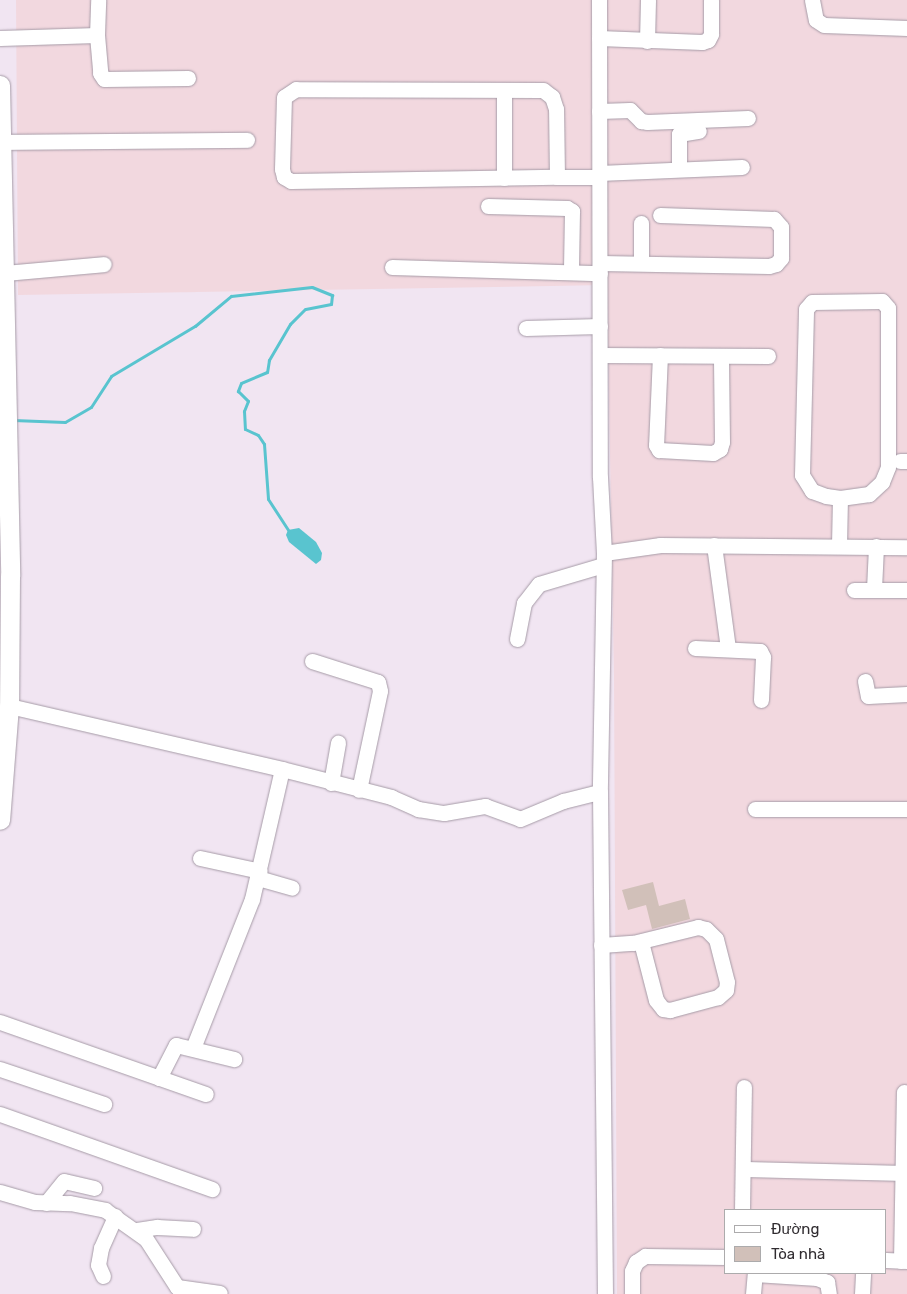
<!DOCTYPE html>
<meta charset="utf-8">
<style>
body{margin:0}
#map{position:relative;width:907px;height:1294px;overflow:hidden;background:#f1e5f2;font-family:Rubik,sans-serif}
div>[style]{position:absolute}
.industrial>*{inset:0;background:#f2d8df}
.water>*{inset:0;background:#59c4cf}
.stream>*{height:3px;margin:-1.5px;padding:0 1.5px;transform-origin:1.5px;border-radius:1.5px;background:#59c4cf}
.building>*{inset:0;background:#d1c0b9}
.roads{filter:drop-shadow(0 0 1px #a69ba7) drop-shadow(0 0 1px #a69ba7)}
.minor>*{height:15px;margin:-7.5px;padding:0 7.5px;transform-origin:7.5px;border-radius:7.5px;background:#fff}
.major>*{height:19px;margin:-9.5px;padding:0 9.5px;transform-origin:9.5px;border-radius:9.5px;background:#fff}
span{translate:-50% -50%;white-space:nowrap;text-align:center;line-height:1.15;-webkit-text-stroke:4px #fff;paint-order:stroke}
.legend{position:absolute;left:724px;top:1209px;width:162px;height:65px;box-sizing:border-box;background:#fff;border:1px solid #acabac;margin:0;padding:6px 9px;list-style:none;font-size:15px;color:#302c30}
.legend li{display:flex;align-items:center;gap:10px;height:25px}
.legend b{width:25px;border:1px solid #acabac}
</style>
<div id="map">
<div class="industrial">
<div style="clip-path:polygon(evenodd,16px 0,907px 0,907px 1294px,617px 1294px,614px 675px,607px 285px,18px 295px,16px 0,726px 1210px,886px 1210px,886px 1273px,726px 1273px,726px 1210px)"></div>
</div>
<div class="water">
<div style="clip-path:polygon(299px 528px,316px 542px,322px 553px,321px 560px,316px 564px,289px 542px,286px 535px,288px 530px)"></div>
</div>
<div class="stream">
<div style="left:13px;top:420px;width:52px;rotate:2.2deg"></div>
<div style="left:65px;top:422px;width:30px;rotate:-30deg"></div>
<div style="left:91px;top:407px;width:37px;rotate:-57deg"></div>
<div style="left:111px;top:376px;width:98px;rotate:-30.8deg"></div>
<div style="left:195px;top:326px;width:47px;rotate:-39.8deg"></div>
<div style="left:231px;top:296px;width:81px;rotate:-6.3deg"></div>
<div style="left:312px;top:287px;width:22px;rotate:22deg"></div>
<div style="left:332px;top:295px;width:9px;rotate:96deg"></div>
<div style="left:331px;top:304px;width:26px;rotate:169deg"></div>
<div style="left:305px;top:309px;width:21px;rotate:135deg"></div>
<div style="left:290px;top:324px;width:42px;rotate:120.3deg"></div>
<div style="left:269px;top:360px;width:12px;rotate:99deg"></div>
<div style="left:267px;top:372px;width:28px;rotate:157deg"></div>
<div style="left:241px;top:383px;width:9px;rotate:111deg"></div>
<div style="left:238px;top:391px;width:14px;rotate:45deg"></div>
<div style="left:248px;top:401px;width:11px;rotate:112deg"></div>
<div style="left:244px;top:411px;width:18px;rotate:87deg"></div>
<div style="left:245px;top:429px;width:14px;rotate:25deg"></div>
<div style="left:258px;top:435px;width:11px;rotate:56deg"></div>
<div style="left:264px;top:444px;width:55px;rotate:85.8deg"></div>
<div style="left:268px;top:499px;width:37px;rotate:57deg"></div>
</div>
<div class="building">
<div style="clip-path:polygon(653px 882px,659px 906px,685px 899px,690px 919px,652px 929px,646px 905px,628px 910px,622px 890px)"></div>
</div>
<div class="roads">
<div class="minor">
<div style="left:599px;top:0;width:477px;rotate:89.9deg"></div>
<div style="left:600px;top:477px;width:76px;rotate:87deg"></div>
<div style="left:604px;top:553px;width:57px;rotate:-8.1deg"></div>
<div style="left:660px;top:545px;width:247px;rotate:0.5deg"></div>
<div style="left:812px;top:0;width:20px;rotate:79deg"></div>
<div style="left:816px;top:20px;width:9px;rotate:32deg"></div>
<div style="left:824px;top:25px;width:83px;rotate:2.1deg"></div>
<div style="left:97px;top:35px;width:38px;rotate:85deg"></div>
<div style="left:100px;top:73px;width:7px;rotate:56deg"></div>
<div style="left:104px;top:79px;width:84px;rotate:-0.7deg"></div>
<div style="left:0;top:38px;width:97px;rotate:-1.8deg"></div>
<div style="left:97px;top:35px;width:35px;rotate:-88deg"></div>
<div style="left:599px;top:38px;width:103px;rotate:2.2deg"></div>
<div style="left:702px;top:42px;width:6px;rotate:-18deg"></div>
<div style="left:708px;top:40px;width:7px;rotate:-63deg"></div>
<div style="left:711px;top:34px;width:34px;rotate:-90deg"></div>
<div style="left:647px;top:41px;width:41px;rotate:-88.6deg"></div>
<div style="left:504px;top:90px;width:88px;rotate:90deg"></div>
<div style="left:599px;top:111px;width:31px;rotate:-2deg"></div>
<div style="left:630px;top:110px;width:16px;rotate:45deg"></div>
<div style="left:641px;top:121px;width:6px;rotate:9deg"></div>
<div style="left:647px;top:122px;width:101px;rotate:-2.3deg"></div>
<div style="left:1px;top:142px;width:246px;rotate:-0.5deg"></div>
<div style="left:679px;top:169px;width:35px;rotate:-90deg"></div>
<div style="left:679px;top:134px;width:20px;rotate:-9deg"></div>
<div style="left:599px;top:173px;width:143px;rotate:-2.4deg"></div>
<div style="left:557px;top:177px;width:68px;rotate:-90.8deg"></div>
<div style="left:556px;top:109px;width:13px;rotate:-108deg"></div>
<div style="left:552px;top:97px;width:11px;rotate:-142deg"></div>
<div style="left:543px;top:90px;width:247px;rotate:-179.8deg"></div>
<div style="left:296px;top:89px;width:14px;rotate:146deg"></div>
<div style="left:284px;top:97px;width:72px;rotate:91.6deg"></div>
<div style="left:282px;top:169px;width:8px;rotate:76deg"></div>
<div style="left:284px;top:177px;width:8px;rotate:30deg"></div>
<div style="left:291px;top:181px;width:266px;rotate:-0.9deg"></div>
<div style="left:557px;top:177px;width:42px"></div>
<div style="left:488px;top:206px;width:79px;rotate:1.5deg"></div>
<div style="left:567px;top:208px;width:6px;rotate:31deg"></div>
<div style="left:572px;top:211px;width:60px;rotate:91deg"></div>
<div style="left:641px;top:223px;width:40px;rotate:90deg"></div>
<div style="left:600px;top:263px;width:169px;rotate:1deg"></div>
<div style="left:769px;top:266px;width:7px;rotate:-16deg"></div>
<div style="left:776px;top:264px;width:8px;rotate:-50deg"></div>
<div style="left:781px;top:258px;width:31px;rotate:-90deg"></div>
<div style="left:781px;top:227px;width:11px;rotate:-131deg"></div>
<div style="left:774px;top:219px;width:114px;rotate:-178deg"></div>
<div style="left:392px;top:267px;width:208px;rotate:1.7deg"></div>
<div style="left:4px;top:273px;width:100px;rotate:-5.1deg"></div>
<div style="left:882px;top:301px;width:9px;rotate:49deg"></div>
<div style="left:888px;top:308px;width:159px;rotate:90deg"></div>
<div style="left:888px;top:467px;width:16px;rotate:112deg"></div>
<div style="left:882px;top:482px;width:18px;rotate:137deg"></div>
<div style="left:869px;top:494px;width:29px;rotate:172deg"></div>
<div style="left:840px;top:498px;width:14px;rotate:-172deg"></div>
<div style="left:826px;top:496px;width:15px;rotate:-160deg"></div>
<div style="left:812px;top:491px;width:19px;rotate:-122deg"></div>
<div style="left:802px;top:475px;width:166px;rotate:-88.6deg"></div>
<div style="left:806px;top:309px;width:9px;rotate:-49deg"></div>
<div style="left:812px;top:302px;width:70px;rotate:-0.8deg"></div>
<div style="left:526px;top:328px;width:74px;rotate:-1.5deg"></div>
<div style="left:600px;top:355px;width:168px;rotate:0.3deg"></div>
<div style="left:660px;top:355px;width:90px;rotate:92.5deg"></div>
<div style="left:656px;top:445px;width:6px;rotate:59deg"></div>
<div style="left:659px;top:450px;width:54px;rotate:3.2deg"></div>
<div style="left:713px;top:453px;width:8px;rotate:-30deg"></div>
<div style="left:720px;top:449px;width:7px;rotate:-74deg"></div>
<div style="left:722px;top:442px;width:86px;rotate:-90.7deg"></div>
<div style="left:900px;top:461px;width:7px"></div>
<div style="left:714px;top:545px;width:104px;rotate:82.3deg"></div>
<div style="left:839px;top:545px;width:47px;rotate:-88.8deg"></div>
<div style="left:604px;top:553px;width:239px;rotate:91deg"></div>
<div style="left:600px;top:792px;width:502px;rotate:89.43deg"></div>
<div style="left:874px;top:589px;width:43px;rotate:-87.3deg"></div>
<div style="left:854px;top:590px;width:53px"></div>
<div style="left:517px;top:639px;width:37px;rotate:-79deg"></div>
<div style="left:524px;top:603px;width:24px;rotate:-52deg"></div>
<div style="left:539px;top:584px;width:67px;rotate:-16.5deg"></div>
<div style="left:695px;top:648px;width:65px;rotate:2.6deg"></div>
<div style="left:760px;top:651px;width:7px;rotate:63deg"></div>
<div style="left:763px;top:657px;width:43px;rotate:92.7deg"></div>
<div style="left:312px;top:661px;width:69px;rotate:17.7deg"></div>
<div style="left:378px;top:682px;width:9px;rotate:77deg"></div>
<div style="left:380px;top:691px;width:101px;rotate:102deg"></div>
<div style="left:865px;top:681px;width:15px;rotate:79deg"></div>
<div style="left:868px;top:696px;width:39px;rotate:-3deg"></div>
<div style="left:9px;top:706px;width:280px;rotate:13deg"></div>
<div style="left:282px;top:769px;width:113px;rotate:14.4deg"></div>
<div style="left:391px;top:797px;width:30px;rotate:24deg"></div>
<div style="left:418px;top:809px;width:26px;rotate:9deg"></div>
<div style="left:444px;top:813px;width:42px;rotate:-9.7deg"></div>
<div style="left:485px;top:806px;width:37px;rotate:20deg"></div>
<div style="left:520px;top:819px;width:47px;rotate:-22.7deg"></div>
<div style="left:563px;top:801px;width:38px;rotate:-14deg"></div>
<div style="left:331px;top:783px;width:41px;rotate:-80.1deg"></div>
<div style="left:755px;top:809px;width:152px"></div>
<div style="left:200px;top:858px;width:61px;rotate:12.2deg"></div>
<div style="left:258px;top:878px;width:35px;rotate:16deg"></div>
<div style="left:601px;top:945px;width:32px;rotate:-4deg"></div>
<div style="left:633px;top:943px;width:67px;rotate:-13.8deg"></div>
<div style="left:698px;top:927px;width:8px;rotate:14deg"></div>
<div style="left:706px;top:929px;width:14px;rotate:45deg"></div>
<div style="left:716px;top:939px;width:44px;rotate:75.7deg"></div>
<div style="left:727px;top:982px;width:8px;rotate:97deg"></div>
<div style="left:726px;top:990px;width:11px;rotate:139deg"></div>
<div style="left:718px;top:997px;width:50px;rotate:164.8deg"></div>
<div style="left:670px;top:1010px;width:7px;rotate:-172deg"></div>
<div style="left:663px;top:1009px;width:11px;rotate:-128deg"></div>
<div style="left:656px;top:1000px;width:60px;rotate:-104.5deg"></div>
<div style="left:0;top:1022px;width:218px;rotate:19.3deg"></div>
<div style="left:193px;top:1048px;width:160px;rotate:-68.4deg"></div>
<div style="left:252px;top:899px;width:133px;rotate:-77deg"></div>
<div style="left:0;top:1069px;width:110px;rotate:18.6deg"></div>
<div style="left:159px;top:1078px;width:37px;rotate:-63deg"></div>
<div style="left:176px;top:1045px;width:60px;rotate:13.6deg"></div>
<div style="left:0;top:1114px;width:225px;rotate:19.5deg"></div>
<div style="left:743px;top:1169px;width:164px;rotate:1.4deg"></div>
<div style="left:0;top:1192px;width:36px;rotate:16deg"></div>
<div style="left:35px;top:1202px;width:35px;rotate:2deg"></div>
<div style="left:70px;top:1203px;width:36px;rotate:11deg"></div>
<div style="left:105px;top:1210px;width:50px;rotate:35.3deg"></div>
<div style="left:146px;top:1239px;width:57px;rotate:57.1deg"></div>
<div style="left:177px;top:1287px;width:43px;rotate:7.9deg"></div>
<div style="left:46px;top:1203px;width:28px;rotate:-51deg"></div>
<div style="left:64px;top:1181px;width:31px;rotate:13deg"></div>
<div style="left:742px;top:1210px;width:123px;rotate:-89.1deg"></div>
<div style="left:137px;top:1230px;width:20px;rotate:-9deg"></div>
<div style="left:157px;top:1227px;width:36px;rotate:3deg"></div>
<div style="left:886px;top:1260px;width:21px;rotate:3deg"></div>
<div style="left:901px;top:1261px;width:169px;rotate:-89deg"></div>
<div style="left:755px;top:1274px;width:62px;rotate:3.7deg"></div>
<div style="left:817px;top:1278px;width:11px;rotate:22deg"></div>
<div style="left:827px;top:1282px;width:12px;rotate:81deg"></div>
<div style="left:103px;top:1276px;width:12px;rotate:-114deg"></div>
<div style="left:98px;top:1265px;width:17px;rotate:-80deg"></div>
<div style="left:101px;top:1248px;width:35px;rotate:-66deg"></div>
<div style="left:632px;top:1294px;width:23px;rotate:-90deg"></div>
<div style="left:632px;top:1271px;width:10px;rotate:-66deg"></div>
<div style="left:636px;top:1262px;width:11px;rotate:-34deg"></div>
<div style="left:645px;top:1256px;width:81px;rotate:0.7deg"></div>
<div style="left:753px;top:1294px;width:21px;rotate:-85deg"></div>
<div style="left:862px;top:1294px;width:21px;rotate:-87deg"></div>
</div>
<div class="major">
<div style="left:0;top:85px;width:491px;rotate:88.8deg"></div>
<div style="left:10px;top:576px;width:130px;rotate:90.4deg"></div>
<div style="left:9px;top:706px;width:114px;rotate:94.5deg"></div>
</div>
</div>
<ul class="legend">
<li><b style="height:6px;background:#fff"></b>Đường</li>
<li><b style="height:14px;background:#d1c0b9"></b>Tòa nhà</li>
</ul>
</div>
